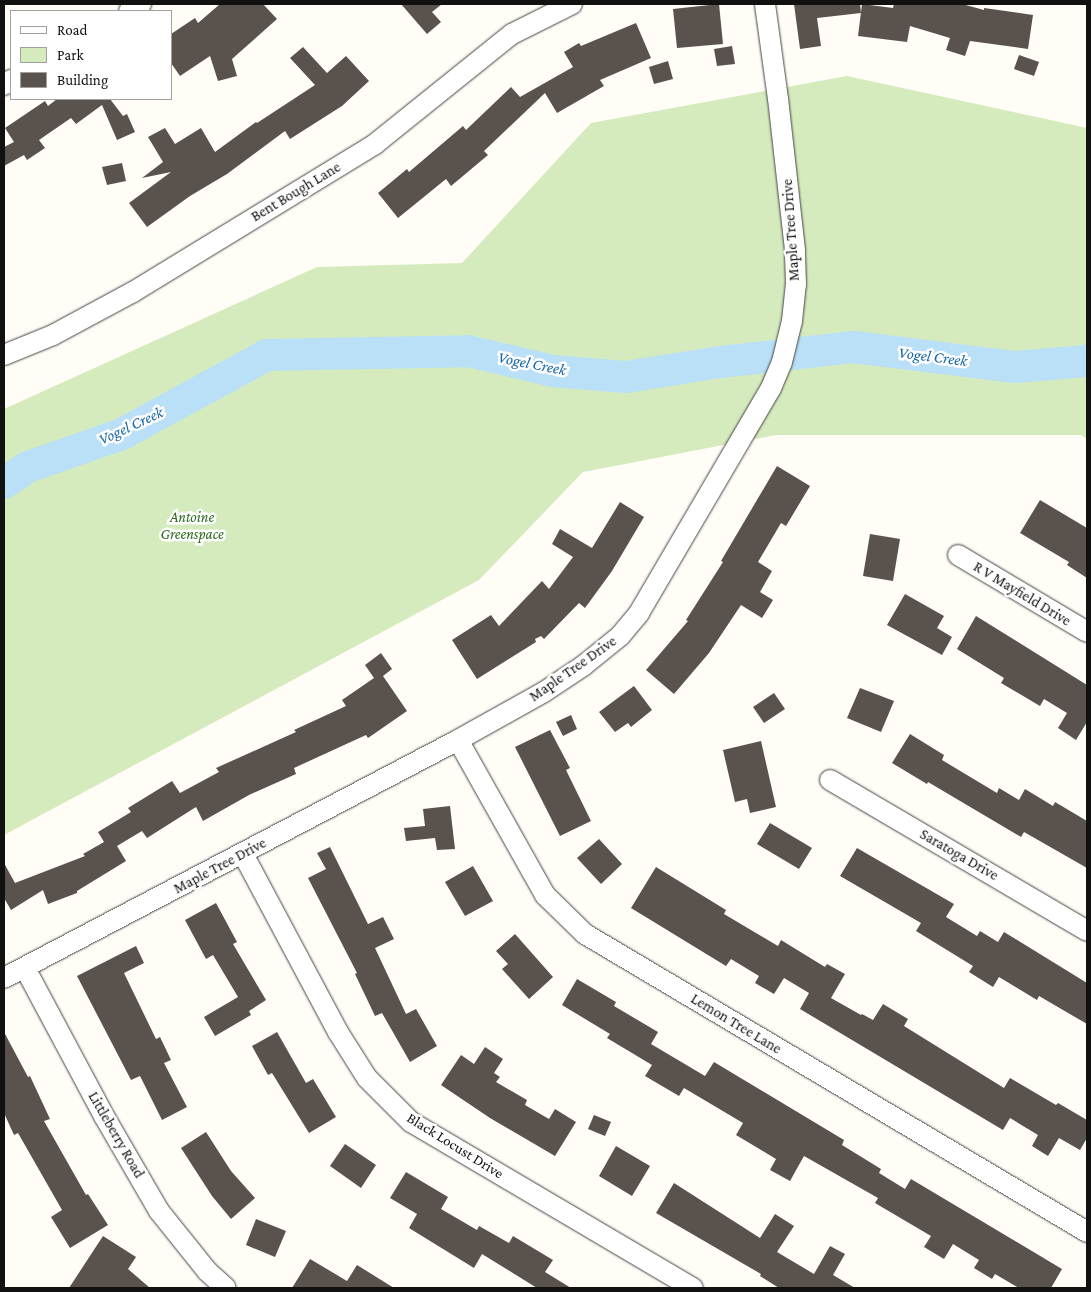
<!DOCTYPE html>
<style>
body{margin:0}
#map{position:relative;width:1091px;height:1292px;overflow:hidden;background:#fffdf5;font-family:"Crimson Pro",serif}
div>[style]{position:absolute}
.green>*{inset:0;background:#d5ebbd}
.river>*{height:32px;margin:-16px;padding:0 16px;transform-origin:16px;border-radius:16px;background:#b9e0f7}
.building>*{inset:0;background:#5a524d}
.roads{filter:drop-shadow(0 0 1px #444) drop-shadow(0 0 1px #444)}
.minor>*{height:20px;margin:-10px;padding:0 10px;transform-origin:10px;border-radius:10px;background:#fff}
span{translate:-50% -50%;white-space:nowrap;text-align:center;line-height:1.15;-webkit-text-stroke:5px #fff;paint-order:stroke}
.street-label{font-size:15px;color:#111}
.park-label{font-size:15px;color:#2f6b1f;font-style:italic}
.water-label{font-size:16px;color:#1768a6;font-style:italic}
.frame{position:absolute;inset:0;border:5px solid #111;pointer-events:none}
.legend{position:absolute;left:10px;top:10px;width:162px;height:90px;box-sizing:border-box;background:#fff;border:1px solid #a0a0a0;margin:0;padding:6px 9px;list-style:none;font-size:15px;color:#111}
.legend li{display:flex;align-items:center;gap:10px;height:25px}
.legend b{width:25px;border:1px solid #a0a0a0}
</style>
<div id="map">
<div class="green">
<div style="clip-path:polygon(847px 76px,1087px 128px,1087px 439px,1081px 435px,776px 435px,583px 472px,479px 580px,4px 835px,4px 409px,317px 267px,462px 263px,591px 123px)"></div>
</div>
<div class="river">
<div style="left:4px;top:483px;width:29px;rotate:-34deg"></div>
<div style="left:28px;top:467px;width:100px;rotate:-19.3deg"></div>
<div style="left:122px;top:434px;width:165px;rotate:-28.6deg"></div>
<div style="left:267px;top:355px;width:201px;rotate:-1.1deg"></div>
<div style="left:468px;top:351px;width:87px;rotate:13.2deg"></div>
<div style="left:553px;top:371px;width:73px;rotate:4.7deg"></div>
<div style="left:626px;top:377px;width:95px;rotate:-9.1deg"></div>
<div style="left:720px;top:362px;width:135px;rotate:-6.4deg"></div>
<div style="left:854px;top:347px;width:162px;rotate:7.1deg"></div>
<div style="left:1015px;top:367px;width:72px;rotate:-4.8deg"></div>
</div>
<div class="building">
<div style="clip-path:polygon(220px 4px,263px 4px,277px 19px,232px 59px,237px 76px,218px 81px,210px 56px,180px 76px,171px 63px,171px 34px,195px 18px,198px 23px)"></div>
<div style="clip-path:polygon(401px 4px,442px 4px,432px 12px,441px 22px,427px 34px)"></div>
<div style="clip-path:polygon(719px 4px,723px 44px,677px 48px,673px 9px)"></div>
<div style="clip-path:polygon(794px 4px,860px 4px,861px 13px,817px 18px,821px 46px,800px 49px)"></div>
<div style="clip-path:polygon(862px 4px,893px 8px,894px 4px,962px 4px,984px 10px,984px 8px,1033px 15px,1028px 49px,970px 41px,965px 56px,946px 50px,950px 38px,910px 26px,907px 42px,858px 36px)"></div>
<div style="clip-path:polygon(636px 23px,651px 58px,600px 80px,604px 86px,557px 113px,545px 93px,484px 151px,488px 155px,451px 186px,446px 179px,398px 218px,378px 193px,407px 169px,409px 172px,463px 126px,466px 130px,511px 87px,520px 97px,573px 67px,564px 52px,579px 43px,581px 46px)"></div>
<div style="clip-path:polygon(732px 46px,735px 64px,717px 66px,714px 49px)"></div>
<div style="clip-path:polygon(303px 47px,327px 73px,346px 56px,369px 81px,342px 106px,290px 139px,285px 131px,227px 174px,190px 196px,147px 227px,129px 203px,171px 172px,142px 178px,163px 162px,148px 137px,165px 128px,175px 144px,201px 128px,215px 152px,256px 122px,257px 123px,315px 85px,290px 58px)"></div>
<div style="clip-path:polygon(1019px 55px,1039px 62px,1034px 76px,1014px 69px)"></div>
<div style="clip-path:polygon(668px 61px,673px 79px,654px 84px,649px 67px)"></div>
<div style="clip-path:polygon(57px 99px,110px 99px,123px 116px,127px 114px,135px 132px,117px 140px,102px 105px,76px 124px,71px 118px,39px 140px,45px 148px,27px 160px,24px 155px,4px 166px,4px 147px,14px 142px,5px 128px,45px 101px,48px 106px)"></div>
<div style="clip-path:polygon(122px 163px,126px 181px,107px 185px,102px 167px)"></div>
<div style="clip-path:polygon(777px 466px,810px 486px,786px 526px,781px 523px,758px 562px,772px 571px,760px 592px,773px 600px,762px 618px,741px 605px,709px 653px,674px 694px,646px 670px,688px 621px,686px 620px,723px 562px,721px 561px)"></div>
<div style="clip-path:polygon(1040px 500px,1087px 528px,1087px 578px,1067px 565px,1069px 562px,1020px 533px)"></div>
<div style="clip-path:polygon(620px 502px,644px 517px,612px 571px,585px 608px,579px 603px,544px 639px,541px 636px,535px 639px,536px 642px,477px 679px,452px 640px,491px 615px,499px 626px,542px 581px,549px 589px,573px 557px,552px 544px,560px 529px,592px 548px)"></div>
<div style="clip-path:polygon(870px 534px,900px 539px,893px 581px,863px 576px)"></div>
<div style="clip-path:polygon(905px 594px,944px 616px,937px 628px,952px 637px,942px 655px,887px 625px)"></div>
<div style="clip-path:polygon(976px 616px,1087px 685px,1087px 722px,1076px 740px,1058px 728px,1067px 713px,1044px 699px,1040px 706px,1001px 683px,1004px 678px,957px 649px)"></div>
<div style="clip-path:polygon(381px 653px,392px 669px,383px 676px,407px 711px,368px 738px,366px 735px,294px 768px,296px 774px,249px 795px,203px 821px,196px 807px,147px 838px,142px 831px,117px 846px,126px 861px,77px 891px,77px 893px,48px 904px,43px 890px,11px 910px,4px 898px,4px 863px,15px 883px,85px 856px,83px 854px,104px 842px,98px 832px,131px 812px,128px 808px,172px 781px,180px 793px,219px 772px,216px 768px,296px 732px,294px 730px,346px 706px,342px 700px,374px 678px,365px 665px)"></div>
<div style="clip-path:polygon(634px 686px,652px 710px,631px 727px,628px 723px,615px 732px,599px 712px)"></div>
<div style="clip-path:polygon(860px 688px,894px 701px,881px 732px,847px 718px)"></div>
<div style="clip-path:polygon(774px 693px,785px 709px,764px 723px,753px 707px)"></div>
<div style="clip-path:polygon(571px 715px,577px 729px,563px 736px,556px 722px)"></div>
<div style="clip-path:polygon(550px 730px,570px 768px,566px 770px,591px 821px,560px 836px,515px 747px)"></div>
<div style="clip-path:polygon(910px 734px,944px 755px,942px 760px,997px 793px,999px 788px,1019px 800px,1025px 789px,1053px 806px,1055px 802px,1087px 821px,1087px 868px,1024px 832px,1021px 837px,928px 782px,927px 784px,892px 763px)"></div>
<div style="clip-path:polygon(761px 741px,776px 807px,750px 813px,747px 799px,735px 802px,723px 750px)"></div>
<div style="clip-path:polygon(450px 806px,455px 849px,437px 850px,435px 838px,406px 841px,404px 828px,425px 826px,423px 809px)"></div>
<div style="clip-path:polygon(770px 823px,812px 848px,799px 869px,757px 844px)"></div>
<div style="clip-path:polygon(599px 839px,622px 864px,601px 884px,577px 858px)"></div>
<div style="clip-path:polygon(330px 847px,368px 924px,383px 917px,394px 939px,375px 948px,406px 1014px,416px 1009px,437px 1046px,410px 1062px,382px 1013px,375px 1016px,355px 974px,357px 973px,308px 878px,326px 869px,317px 853px)"></div>
<div style="clip-path:polygon(857px 848px,954px 904px,946px 917px,977px 936px,980px 931px,998px 942px,1004px 932px,1087px 983px,1087px 1024px,1039px 996px,1037px 1000px,999px 977px,993px 987px,969px 972px,973px 966px,916px 931px,921px 923px,840px 876px)"></div>
<div style="clip-path:polygon(473px 866px,493px 901px,465px 916px,445px 882px)"></div>
<div style="clip-path:polygon(656px 867px,726px 910px,724px 914px,778px 946px,781px 940px,825px 967px,827px 964px,845px 974px,831px 998px,861px 1015px,862px 1014px,873px 1020px,883px 1004px,908px 1019px,904px 1026px,1004px 1088px,1010px 1078px,1056px 1105px,1058px 1103px,1087px 1120px,1087px 1138px,1080px 1150px,1059px 1138px,1048px 1156px,1032px 1146px,1038px 1135px,1010px 1118px,1003px 1130px,800px 1009px,809px 993px,784px 978px,774px 994px,755px 983px,759px 976px,731px 959px,726px 966px,631px 908px)"></div>
<div style="clip-path:polygon(216px 903px,237px 942px,233px 944px,266px 1000px,249px 1011px,251px 1015px,215px 1036px,204px 1017px,238px 997px,213px 955px,206px 959px,185px 920px)"></div>
<div style="clip-path:polygon(515px 934px,553px 977px,529px 999px,502px 969px,508px 964px,496px 951px)"></div>
<div style="clip-path:polygon(136px 946px,144px 963px,124px 973px,156px 1039px,160px 1037px,171px 1060px,164px 1063px,187px 1107px,162px 1120px,140px 1076px,131px 1080px,77px 976px)"></div>
<div style="clip-path:polygon(577px 979px,616px 1002px,614px 1006px,658px 1032px,651px 1044px,705px 1076px,714px 1062px,844px 1140px,842px 1145px,881px 1169px,879px 1173px,905px 1189px,911px 1179px,1062px 1269px,1051px 1288px,1019px 1288px,995px 1274px,992px 1279px,974px 1268px,979px 1260px,953px 1244px,944px 1259px,924px 1247px,931px 1236px,875px 1203px,878px 1198px,804px 1156px,790px 1181px,770px 1170px,776px 1159px,736px 1135px,743px 1123px,684px 1088px,679px 1096px,645px 1076px,652px 1065px,607px 1038px,610px 1034px,562px 1005px)"></div>
<div style="clip-path:polygon(4px 1032px,28px 1077px,30px 1076px,50px 1119px,44px 1121px,86px 1195px,88px 1194px,108px 1225px,70px 1248px,51px 1217px,62px 1210px,18px 1133px,14px 1135px,4px 1113px)"></div>
<div style="clip-path:polygon(277px 1032px,306px 1083px,313px 1079px,336px 1117px,309px 1133px,272px 1073px,268px 1075px,252px 1046px)"></div>
<div style="clip-path:polygon(485px 1047px,503px 1059px,494px 1073px,500px 1077px,496px 1082px,527px 1100px,525px 1105px,549px 1119px,555px 1109px,576px 1122px,555px 1156px,490px 1118px,441px 1085px,461px 1055px,474px 1064px)"></div>
<div style="clip-path:polygon(594px 1115px,611px 1122px,605px 1136px,588px 1129px)"></div>
<div style="clip-path:polygon(206px 1132px,231px 1171px,255px 1198px,231px 1219px,212px 1196px,181px 1148px)"></div>
<div style="clip-path:polygon(345px 1144px,376px 1165px,361px 1188px,330px 1166px)"></div>
<div style="clip-path:polygon(616px 1146px,650px 1166px,632px 1196px,599px 1176px)"></div>
<div style="clip-path:polygon(406px 1172px,448px 1197px,441px 1209px,477px 1230px,479px 1226px,509px 1243px,513px 1236px,553px 1260px,545px 1272px,571px 1288px,537px 1288px,482px 1254px,474px 1268px,409px 1228px,417px 1214px,390px 1198px)"></div>
<div style="clip-path:polygon(674px 1183px,760px 1238px,775px 1214px,794px 1226px,777px 1252px,814px 1274px,830px 1246px,845px 1254px,833px 1275px,855px 1288px,779px 1288px,760px 1276px,761px 1274px,656px 1213px)"></div>
<div style="clip-path:polygon(256px 1219px,286px 1231px,275px 1257px,246px 1245px)"></div>
<div style="clip-path:polygon(103px 1236px,136px 1257px,128px 1269px,150px 1288px,69px 1288px)"></div>
<div style="clip-path:polygon(310px 1259px,347px 1281px,357px 1265px,394px 1288px,292px 1288px)"></div>
</div>
<div class="roads">
<div class="minor">
<div style="left:129px;top:11px;width:14px;rotate:-30deg"></div>
<div style="left:4px;top:85px;width:9px;rotate:-36deg"></div>
<div style="left:4px;top:355px;width:53px;rotate:-22.2deg"></div>
<div style="left:53px;top:335px;width:91px;rotate:-28.3deg"></div>
<div style="left:133px;top:292px;width:284px;rotate:-31.4deg"></div>
<div style="left:375px;top:144px;width:176px;rotate:-38.8deg"></div>
<div style="left:512px;top:34px;width:67px;rotate:-26.6deg"></div>
<div style="left:958px;top:555px;width:150px;rotate:30.8deg"></div>
<div style="left:458px;top:740px;width:178px;rotate:60.7deg"></div>
<div style="left:545px;top:895px;width:56px;rotate:44.3deg"></div>
<div style="left:585px;top:934px;width:584px;rotate:30.69deg"></div>
<div style="left:830px;top:780px;width:298px;rotate:30.4deg"></div>
<div style="left:243px;top:854px;width:202px;rotate:61.9deg"></div>
<div style="left:338px;top:1032px;width:54px;rotate:57.8deg"></div>
<div style="left:367px;top:1078px;width:62px;rotate:45deg"></div>
<div style="left:411px;top:1122px;width:327px;rotate:30.5deg"></div>
<div style="left:25px;top:968px;width:168px;rotate:61.9deg"></div>
<div style="left:104px;top:1116px;width:110px;rotate:59.9deg"></div>
<div style="left:159px;top:1211px;width:77px;rotate:51.3deg"></div>
<div style="left:207px;top:1271px;width:25px;rotate:42deg"></div>
<div style="left:4px;top:978px;width:513px;rotate:-27.66deg"></div>
<div style="left:458px;top:740px;width:98px;rotate:-29.2deg"></div>
<div style="left:544px;top:692px;width:47px;rotate:-33.7deg"></div>
<div style="left:583px;top:666px;width:48px;rotate:-39deg"></div>
<div style="left:620px;top:636px;width:30px;rotate:-50deg"></div>
<div style="left:639px;top:613px;width:261px;rotate:-59.6deg"></div>
<div style="left:771px;top:388px;width:28px;rotate:-67deg"></div>
<div style="left:782px;top:362px;width:42px;rotate:-76.3deg"></div>
<div style="left:792px;top:321px;width:37px;rotate:-84deg"></div>
<div style="left:796px;top:284px;width:34px;rotate:-92deg"></div>
<div style="left:795px;top:250px;width:152px;rotate:-96.4deg"></div>
<div style="left:778px;top:99px;width:96px;rotate:-97.8deg"></div>
</div>
</div>
<div class="street-label">
<span style="left:296px;top:192px;rotate:-31deg">Bent Bough Lane</span>
<span style="left:791px;top:230px;rotate:-94deg">Maple Tree Drive</span>
<span style="left:1022px;top:594px;rotate:31deg">R V Mayfield Drive</span>
<span style="left:573px;top:669px;rotate:-35deg">Maple Tree Drive</span>
<span style="left:959px;top:855px;rotate:30deg">Saratoga Drive</span>
<span style="left:220px;top:866px;rotate:-28deg">Maple Tree Drive</span>
<span style="left:736px;top:1024px;rotate:31deg">Lemon Tree Lane</span>
<span style="left:116px;top:1135px;rotate:60deg">Littleberry Road</span>
<span style="left:455px;top:1146px;rotate:32deg">Black Locust Drive</span>
</div>
<div class="park-label">
<span style="left:192px;top:526px">Antoine<br>Greenspace</span>
</div>
<div class="water-label">
<span style="left:933px;top:357px;rotate:7deg">Vogel Creek</span>
<span style="left:532px;top:364px;rotate:11deg">Vogel Creek</span>
<span style="left:131px;top:426px;rotate:-25deg">Vogel Creek</span>
</div>
<div class="frame"></div>
<ul class="legend">
<li><b style="height:6px;background:#fff"></b>Road</li>
<li><b style="height:14px;background:#d5ebbd"></b>Park</li>
<li><b style="height:14px;background:#5a524d"></b>Building</li>
</ul>
</div>
